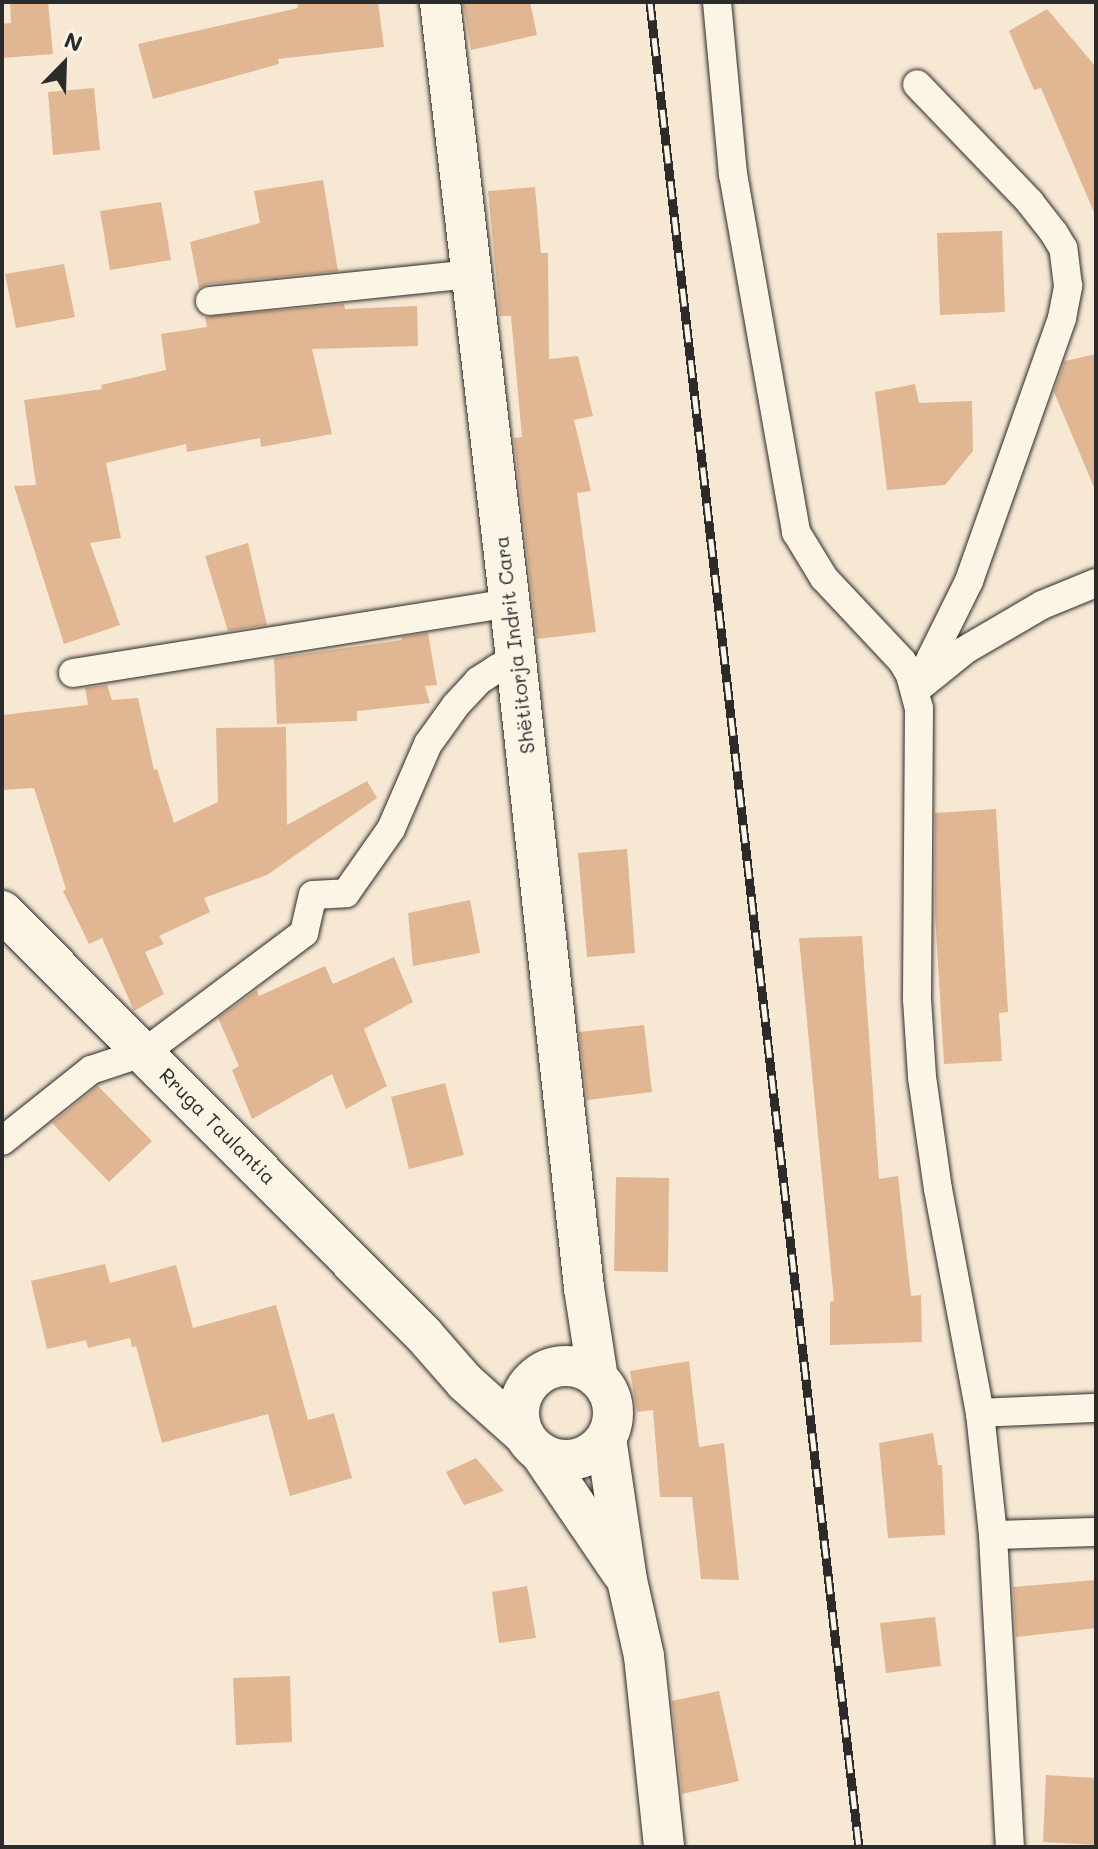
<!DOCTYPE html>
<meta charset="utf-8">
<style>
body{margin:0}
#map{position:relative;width:1098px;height:1849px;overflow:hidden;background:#f7e8d4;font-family:Mali,sans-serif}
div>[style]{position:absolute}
.building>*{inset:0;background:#e1b692}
.roads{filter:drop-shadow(0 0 2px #2b2b2b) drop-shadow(0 0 2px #2b2b2b)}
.street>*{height:28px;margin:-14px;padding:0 14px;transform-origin:14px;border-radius:14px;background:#fcf5e5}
.secondary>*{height:40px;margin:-20px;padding:0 20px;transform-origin:20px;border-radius:20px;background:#fcf5e5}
.secondary>.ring{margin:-20px;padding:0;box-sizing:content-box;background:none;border:40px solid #fcf5e5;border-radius:50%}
.rail>*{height:9px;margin-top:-4.5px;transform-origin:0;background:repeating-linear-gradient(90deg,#fcf5e5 0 18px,#2b2b2b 0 36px);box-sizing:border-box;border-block:2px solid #2b2b2b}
span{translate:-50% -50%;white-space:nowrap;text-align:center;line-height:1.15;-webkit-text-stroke:7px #fcf5e5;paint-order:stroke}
.street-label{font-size:20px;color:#2b2b2b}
.frame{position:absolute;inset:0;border:4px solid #2b2b2b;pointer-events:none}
.north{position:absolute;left:24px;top:24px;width:80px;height:80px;-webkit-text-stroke:6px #fcf5e5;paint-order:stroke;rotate:23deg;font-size:22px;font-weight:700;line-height:32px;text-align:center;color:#2b2b2b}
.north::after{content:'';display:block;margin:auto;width:28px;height:36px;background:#2b2b2b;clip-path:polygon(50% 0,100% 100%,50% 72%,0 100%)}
</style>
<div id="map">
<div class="building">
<div style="clip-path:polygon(10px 2px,48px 2px,53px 54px,2px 58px,2px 24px,11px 23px)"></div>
<div style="clip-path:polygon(297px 2px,378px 2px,384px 47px,278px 59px,279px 64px,153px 99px,138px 44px,298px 8px)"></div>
<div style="clip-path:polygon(463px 2px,530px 2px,537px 35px,471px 50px)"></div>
<div style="clip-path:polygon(1047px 9px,1096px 67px,1096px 217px,1041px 88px,1034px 90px,1009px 31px)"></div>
<div style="clip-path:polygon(94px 88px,100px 150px,53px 155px,48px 92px)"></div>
<div style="clip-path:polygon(323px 180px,338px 271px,208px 284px,199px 288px,190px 242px,260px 223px,254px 191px)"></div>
<div style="clip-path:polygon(535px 187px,541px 253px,548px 253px,549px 359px,578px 356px,593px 416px,574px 420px,591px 491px,577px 493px,596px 632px,537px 639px,514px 438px,522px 437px,511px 316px,500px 316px,488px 191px)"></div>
<div style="clip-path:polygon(161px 202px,171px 260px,110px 270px,100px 211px)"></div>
<div style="clip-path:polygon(1002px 231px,1005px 312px,940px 315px,937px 233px)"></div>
<div style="clip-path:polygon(64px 264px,75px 317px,16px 328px,5px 274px)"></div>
<div style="clip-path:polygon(344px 304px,345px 309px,417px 306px,418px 346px,312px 349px,332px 434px,261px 447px,260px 438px,187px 452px,186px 444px,106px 463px,121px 538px,90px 543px,120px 625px,64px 644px,14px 486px,36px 485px,24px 400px,102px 389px,101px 385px,166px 370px,161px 334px,207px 327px,205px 317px)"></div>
<div style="clip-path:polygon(1096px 354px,1096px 492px,1054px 392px,1065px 361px)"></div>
<div style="clip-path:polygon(915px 384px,919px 403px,972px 401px,973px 451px,945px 485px,887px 490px,875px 392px)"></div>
<div style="clip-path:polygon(248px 543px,267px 625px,228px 631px,205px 556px)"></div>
<div style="clip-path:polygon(428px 633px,437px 685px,425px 686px,430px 703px,357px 711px,357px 721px,277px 724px,274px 658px,402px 640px,402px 637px)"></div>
<div style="clip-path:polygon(107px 685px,112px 700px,138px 698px,154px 770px,157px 769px,174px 823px,218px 802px,216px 728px,286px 727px,287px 825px,367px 781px,377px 798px,267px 875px,204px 898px,210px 912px,159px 936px,164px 944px,145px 952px,164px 994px,134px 1011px,102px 938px,89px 944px,63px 891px,66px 889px,34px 788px,2px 790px,2px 715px,88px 705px,85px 688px)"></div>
<div style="clip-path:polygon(996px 809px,1008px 1012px,999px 1013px,1002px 1061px,944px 1064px,935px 914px,935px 813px)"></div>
<div style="clip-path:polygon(627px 849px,635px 953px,587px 957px,578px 853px)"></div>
<div style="clip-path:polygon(470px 900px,480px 953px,413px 966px,408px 913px)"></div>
<div style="clip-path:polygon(862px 936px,879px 1179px,898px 1176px,911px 1296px,921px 1295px,922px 1342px,830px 1345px,830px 1302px,834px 1301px,799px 938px)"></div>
<div style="clip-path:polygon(394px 957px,413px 1002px,364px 1029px,387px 1086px,346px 1109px,332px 1074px,252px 1119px,232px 1070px,239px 1066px,218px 1018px,254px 992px,257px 990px,259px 996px,325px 966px,333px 984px)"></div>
<div style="clip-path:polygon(644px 1025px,652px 1092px,587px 1100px,579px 1032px)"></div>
<div style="clip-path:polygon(445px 1083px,464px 1155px,409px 1169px,391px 1097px)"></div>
<div style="clip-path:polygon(98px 1086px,152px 1141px,109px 1182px,52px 1123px)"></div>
<div style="clip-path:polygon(616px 1177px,669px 1178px,668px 1272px,614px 1271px)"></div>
<div style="clip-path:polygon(105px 1264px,110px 1283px,176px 1265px,193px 1328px,276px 1305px,308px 1420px,334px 1413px,352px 1478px,290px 1496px,268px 1414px,162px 1443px,136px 1346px,132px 1347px,130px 1338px,88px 1348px,86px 1340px,47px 1349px,31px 1281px)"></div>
<div style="clip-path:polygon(689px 1361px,699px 1447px,724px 1443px,739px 1580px,701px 1579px,692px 1497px,660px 1497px,653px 1410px,637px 1412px,630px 1371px)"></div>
<div style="clip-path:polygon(933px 1433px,938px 1465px,942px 1465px,945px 1535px,888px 1538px,879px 1443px)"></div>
<div style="clip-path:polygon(476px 1458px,504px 1491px,464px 1505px,446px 1472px)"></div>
<div style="clip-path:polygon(1096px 1580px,1096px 1628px,1016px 1637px,1013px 1587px)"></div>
<div style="clip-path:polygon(527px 1586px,536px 1638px,499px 1643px,492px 1592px)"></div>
<div style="clip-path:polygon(935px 1617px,941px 1666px,886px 1673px,880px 1623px)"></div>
<div style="clip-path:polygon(290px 1676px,292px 1742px,236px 1745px,233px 1678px)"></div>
<div style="clip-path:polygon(719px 1691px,739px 1781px,682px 1794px,672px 1701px)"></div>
<div style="clip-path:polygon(1046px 1775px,1096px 1778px,1096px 1845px,1043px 1842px)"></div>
</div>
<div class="roads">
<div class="street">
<div style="left:717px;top:2px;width:173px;rotate:84.7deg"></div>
<div style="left:733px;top:174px;width:364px;rotate:80deg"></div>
<div style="left:796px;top:532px;width:54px;rotate:58.7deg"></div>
<div style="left:824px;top:578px;width:114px;rotate:46.8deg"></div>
<div style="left:902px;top:661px;width:16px;rotate:60deg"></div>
<div style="left:910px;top:675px;width:34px;rotate:75deg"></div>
<div style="left:919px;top:708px;width:291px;rotate:90.4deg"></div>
<div style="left:917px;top:999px;width:78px;rotate:86.3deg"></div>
<div style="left:922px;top:1077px;width:113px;rotate:81.9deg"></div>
<div style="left:938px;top:1189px;width:228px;rotate:79.4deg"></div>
<div style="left:980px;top:1413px;width:123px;rotate:83.9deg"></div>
<div style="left:993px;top:1535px;width:312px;rotate:86.9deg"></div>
<div style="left:210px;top:301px;width:262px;rotate:-5.9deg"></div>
<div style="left:73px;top:673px;width:442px;rotate:-9.1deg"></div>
<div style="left:922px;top:685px;width:55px;rotate:-39.1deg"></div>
<div style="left:965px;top:650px;width:89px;rotate:-30.3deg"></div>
<div style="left:1042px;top:605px;width:58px;rotate:-22.2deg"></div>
<div style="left:915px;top:690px;width:122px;rotate:-63.6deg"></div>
<div style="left:969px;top:581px;width:279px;rotate:-70.5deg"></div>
<div style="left:1062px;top:318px;width:33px;rotate:-79deg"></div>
<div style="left:1068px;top:286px;width:38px;rotate:-97deg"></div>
<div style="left:1063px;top:248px;width:17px;rotate:-121deg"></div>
<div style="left:1054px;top:233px;width:39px;rotate:-128deg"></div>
<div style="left:1030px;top:202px;width:163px;rotate:-133.8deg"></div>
<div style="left:2px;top:1141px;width:114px;rotate:-38.6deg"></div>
<div style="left:91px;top:1070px;width:57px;rotate:-18.4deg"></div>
<div style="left:145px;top:1052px;width:199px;rotate:-36.8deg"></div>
<div style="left:304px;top:933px;width:39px;rotate:-77deg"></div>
<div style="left:313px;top:895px;width:33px;rotate:-3deg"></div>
<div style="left:346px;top:893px;width:78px;rotate:-54.9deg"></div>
<div style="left:391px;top:829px;width:93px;rotate:-66.5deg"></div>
<div style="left:428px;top:744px;width:48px;rotate:-54.3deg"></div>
<div style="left:456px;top:705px;width:33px;rotate:-47deg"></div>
<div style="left:478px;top:681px;width:24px;rotate:-33deg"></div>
<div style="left:498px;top:668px;width:20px;rotate:-15deg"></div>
<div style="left:980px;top:1413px;width:116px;rotate:-2.5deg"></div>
<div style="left:993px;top:1535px;width:103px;rotate:-1.7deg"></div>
</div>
<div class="secondary">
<div style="left:440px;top:2px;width:634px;rotate:83.39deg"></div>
<div style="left:513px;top:632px;width:660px;rotate:83.82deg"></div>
<div style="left:584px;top:1288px;width:91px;rotate:81.2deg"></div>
<div style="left:2px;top:911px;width:597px;rotate:45.14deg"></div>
<div style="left:423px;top:1334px;width:64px;rotate:48.8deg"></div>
<div style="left:465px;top:1382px;width:78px;rotate:41.9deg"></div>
<div class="ring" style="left:519px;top:1366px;width:54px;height:54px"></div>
<div style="left:606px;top:1438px;width:144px;rotate:81.6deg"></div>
<div style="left:627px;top:1580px;width:78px;rotate:77.4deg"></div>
<div style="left:644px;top:1656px;width:192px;rotate:84deg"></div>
<div style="left:541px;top:1454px;width:144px;rotate:55.8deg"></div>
</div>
</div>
<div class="rail">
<div style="left:650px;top:2px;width:1857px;rotate:83.54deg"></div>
</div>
<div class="street-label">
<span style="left:514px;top:645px;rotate:-97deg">Shëtitorja Indrit Cara</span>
<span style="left:218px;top:1126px;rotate:45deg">Rruga Taulantia</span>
</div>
<div class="frame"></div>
<div class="north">N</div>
</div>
